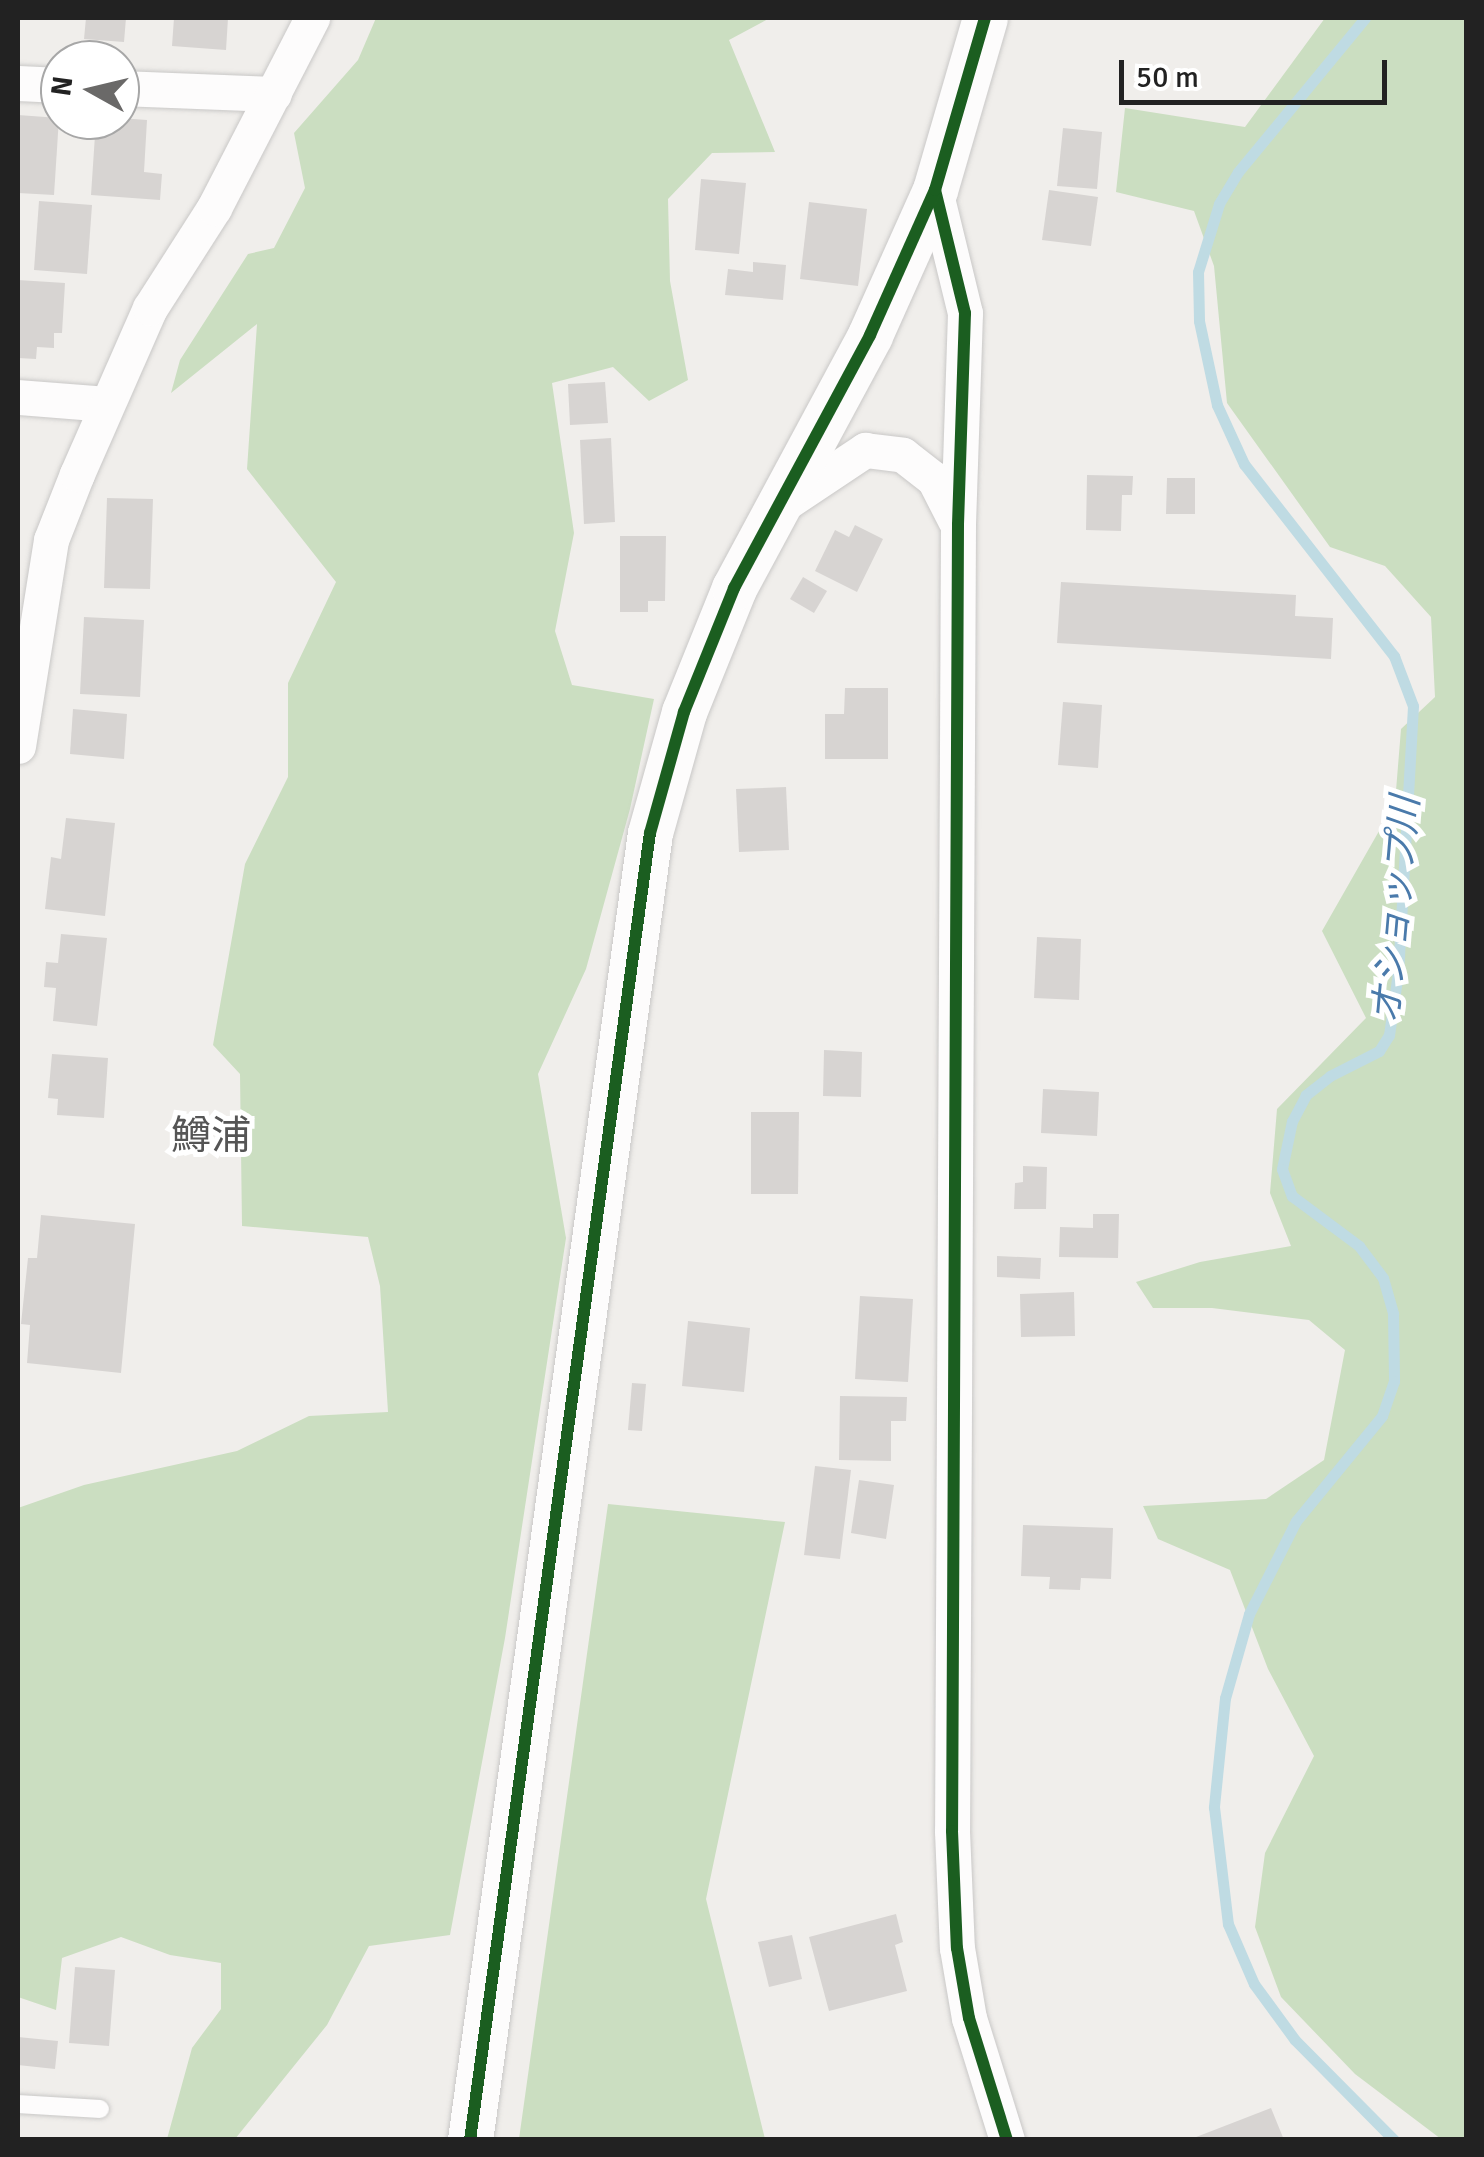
<!DOCTYPE html>
<meta charset="utf-8">
<style>
body{margin:0}
#map{position:relative;width:1484px;height:2157px;overflow:hidden;background:#f0eeeb;font-family:Signika,"Noto Sans JP",sans-serif}
div>[style]{position:absolute}
.forest>*{inset:0;background:#cbdec1}
.stream>*{height:11px;margin:-5.5px;padding:0 5.5px;transform-origin:5.5px;border-radius:5.5px;background:#bfdbe3}
.building>*{inset:0;background:#d7d4d2}
.roads{filter:drop-shadow(0 0 2px #c9c8c7) drop-shadow(0 0 2px #c9c8c7)}
.service>*{height:18px;margin:-9px;padding:0 9px;transform-origin:9px;border-radius:9px;background:#fdfcfc}
.minor>*{height:35px;margin:-17.5px;padding:0 17.5px;transform-origin:17.5px;border-radius:17.5px;background:#fdfcfc}
.tertiary>*{height:45px;margin:-22.5px;padding:0 22.5px;transform-origin:22.5px;border-radius:22.5px;background:#fdfcfc}
.cycleway>*{height:12px;margin:-6px;padding:0 6px;transform-origin:6px;border-radius:6px;background:#1b5e20}
span{translate:-50% -50%;white-space:nowrap;text-align:center;line-height:1.15;-webkit-text-stroke:10px #fff;paint-order:stroke}
.water-label{font-size:38px;color:#4a7aab;font-style:italic}
.quarter-label{font-size:40px;color:#555}
.frame{position:absolute;inset:0;border:20px solid #222;pointer-events:none}
.north{position:absolute;left:40px;top:40px;width:100px;height:100px;box-sizing:border-box;background:#fff;border:2px solid #a7a7a7;border-radius:50%;rotate:278deg;font-size:28px;font-weight:700;line-height:40px;text-align:center;color:#222}
.north::after{content:'';display:block;margin:auto;width:35px;height:45px;background:#6a6968;clip-path:polygon(50% 0,100% 100%,50% 72%,0 100%)}
.scale{position:absolute;left:1119px;top:60px;width:268px;height:45px;box-sizing:border-box;border:5px solid #222;border-top:0;padding-left:12px;font-size:30px;line-height:35px;white-space:nowrap;color:#222;-webkit-text-stroke:8px #fff;paint-order:stroke}
</style>
<div id="map">
<div class="forest">
<div style="clip-path:polygon(376px 18px,770px 18px,729px 40px,775px 152px,712px 153px,668px 199px,670px 281px,688px 380px,649px 401px,613px 367px,552px 383px,574px 533px,555px 631px,572px 685px,654px 699px,630px 809px,586px 969px,538px 1074px,566px 1238px,505px 1638px,450px 1935px,369px 1946px,327px 2025px,235px 2139px,167px 2139px,192px 2048px,221px 2009px,221px 1963px,170px 1955px,121px 1937px,62px 1958px,56px 2010px,18px 1997px,18px 1508px,84px 1485px,237px 1451px,309px 1416px,388px 1412px,380px 1286px,368px 1237px,242px 1226px,240px 1074px,213px 1045px,245px 864px,288px 777px,288px 683px,336px 582px,247px 469px,257px 324px,171px 393px,180px 360px,248px 254px,274px 248px,305px 188px,294px 133px,358px 60px)"></div>
<div style="clip-path:polygon(1325px 18px,1466px 18px,1466px 2139px,1441px 2139px,1355px 2074px,1281px 1997px,1255px 1927px,1265px 1853px,1314px 1756px,1268px 1669px,1230px 1570px,1158px 1539px,1143px 1506px,1266px 1499px,1324px 1460px,1345px 1350px,1309px 1320px,1212px 1308px,1153px 1308px,1136px 1282px,1200px 1262px,1291px 1246px,1270px 1193px,1277px 1109px,1366px 1018px,1322px 931px,1395px 803px,1401px 729px,1435px 697px,1431px 617px,1385px 566px,1330px 547px,1227px 403px,1214px 266px,1194px 211px,1116px 192px,1125px 108px,1245px 127px)"></div>
<div style="clip-path:polygon(608px 1504px,785px 1522px,706px 1899px,765px 2139px,519px 2139px)"></div>
</div>
<div class="stream">
<div style="left:1365px;top:18px;width:200px;rotate:129.5deg"></div>
<div style="left:1238px;top:172px;width:37px;rotate:121deg"></div>
<div style="left:1219px;top:204px;width:71px;rotate:107.2deg"></div>
<div style="left:1198px;top:272px;width:49px;rotate:88.8deg"></div>
<div style="left:1199px;top:321px;width:86px;rotate:77.9deg"></div>
<div style="left:1217px;top:405px;width:65px;rotate:65.4deg"></div>
<div style="left:1244px;top:464px;width:244px;rotate:52deg"></div>
<div style="left:1394px;top:656px;width:53px;rotate:69.2deg"></div>
<div style="left:1413px;top:706px;width:266px;rotate:93.2deg"></div>
<div style="left:1398px;top:972px;width:64px;rotate:98.1deg"></div>
<div style="left:1389px;top:1035px;width:19px;rotate:122deg"></div>
<div style="left:1379px;top:1051px;width:55px;rotate:153deg"></div>
<div style="left:1330px;top:1076px;width:31px;rotate:142deg"></div>
<div style="left:1306px;top:1095px;width:30px;rotate:118deg"></div>
<div style="left:1292px;top:1121px;width:49px;rotate:101.8deg"></div>
<div style="left:1282px;top:1169px;width:29px;rotate:70deg"></div>
<div style="left:1292px;top:1196px;width:84px;rotate:36.7deg"></div>
<div style="left:1359px;top:1246px;width:40px;rotate:53deg"></div>
<div style="left:1383px;top:1278px;width:37px;rotate:74deg"></div>
<div style="left:1393px;top:1314px;width:67px;rotate:89.1deg"></div>
<div style="left:1394px;top:1381px;width:37px;rotate:109deg"></div>
<div style="left:1382px;top:1416px;width:136px;rotate:129.3deg"></div>
<div style="left:1296px;top:1521px;width:104px;rotate:116.8deg"></div>
<div style="left:1249px;top:1614px;width:87px;rotate:105.9deg"></div>
<div style="left:1225px;top:1698px;width:110px;rotate:95.8deg"></div>
<div style="left:1214px;top:1807px;width:118px;rotate:83.2deg"></div>
<div style="left:1228px;top:1924px;width:65px;rotate:66.6deg"></div>
<div style="left:1254px;top:1984px;width:69px;rotate:53.8deg"></div>
<div style="left:1295px;top:2040px;width:141px;rotate:45.3deg"></div>
</div>
<div class="building">
<div style="clip-path:polygon(86px 18px,126px 18px,124px 42px,84px 39px)"></div>
<div style="clip-path:polygon(174px 18px,228px 18px,226px 50px,172px 46px)"></div>
<div style="clip-path:polygon(18px 115px,59px 118px,54px 195px,18px 193px)"></div>
<div style="clip-path:polygon(120px 118px,147px 120px,144px 172px,162px 174px,160px 200px,91px 195px,96px 120px)"></div>
<div style="clip-path:polygon(1063px 128px,1102px 132px,1097px 189px,1057px 186px)"></div>
<div style="clip-path:polygon(701px 179px,746px 183px,739px 254px,695px 250px)"></div>
<div style="clip-path:polygon(1049px 190px,1098px 197px,1091px 246px,1042px 240px)"></div>
<div style="clip-path:polygon(39px 201px,92px 205px,87px 274px,34px 270px)"></div>
<div style="clip-path:polygon(809px 202px,867px 209px,858px 286px,800px 279px)"></div>
<div style="clip-path:polygon(753px 262px,786px 265px,783px 300px,725px 295px,728px 269px,753px 272px)"></div>
<div style="clip-path:polygon(18px 280px,65px 283px,62px 333px,54px 333px,54px 348px,37px 347px,36px 359px,18px 358px)"></div>
<div style="clip-path:polygon(605px 382px,608px 423px,570px 425px,568px 384px)"></div>
<div style="clip-path:polygon(611px 438px,615px 522px,584px 524px,580px 440px)"></div>
<div style="clip-path:polygon(1087px 475px,1133px 476px,1132px 495px,1122px 495px,1121px 531px,1086px 530px)"></div>
<div style="clip-path:polygon(1167px 478px,1195px 478px,1195px 514px,1166px 514px)"></div>
<div style="clip-path:polygon(107px 498px,153px 499px,150px 589px,104px 588px)"></div>
<div style="clip-path:polygon(855px 525px,883px 539px,857px 592px,815px 571px,835px 530px,849px 537px)"></div>
<div style="clip-path:polygon(620px 536px,666px 536px,665px 601px,648px 601px,648px 612px,620px 612px)"></div>
<div style="clip-path:polygon(803px 577px,827px 591px,814px 613px,790px 599px)"></div>
<div style="clip-path:polygon(1061px 582px,1296px 595px,1295px 616px,1333px 618px,1331px 659px,1057px 643px)"></div>
<div style="clip-path:polygon(84px 617px,144px 620px,140px 697px,80px 694px)"></div>
<div style="clip-path:polygon(845px 688px,888px 688px,888px 759px,825px 759px,825px 714px,844px 714px)"></div>
<div style="clip-path:polygon(1063px 702px,1102px 705px,1098px 768px,1058px 765px)"></div>
<div style="clip-path:polygon(73px 709px,127px 714px,124px 759px,70px 754px)"></div>
<div style="clip-path:polygon(786px 787px,789px 850px,739px 852px,736px 789px)"></div>
<div style="clip-path:polygon(66px 818px,115px 823px,105px 916px,45px 909px,51px 857px,61px 859px)"></div>
<div style="clip-path:polygon(61px 934px,107px 938px,97px 1026px,53px 1021px,56px 988px,44px 987px,46px 962px,58px 963px)"></div>
<div style="clip-path:polygon(1037px 937px,1081px 939px,1079px 1000px,1034px 998px)"></div>
<div style="clip-path:polygon(824px 1050px,862px 1052px,861px 1097px,823px 1096px)"></div>
<div style="clip-path:polygon(52px 1054px,108px 1058px,104px 1118px,57px 1115px,58px 1099px,48px 1098px)"></div>
<div style="clip-path:polygon(1043px 1089px,1099px 1092px,1097px 1136px,1041px 1133px)"></div>
<div style="clip-path:polygon(751px 1112px,799px 1112px,798px 1194px,751px 1194px)"></div>
<div style="clip-path:polygon(1023px 1166px,1047px 1167px,1046px 1209px,1014px 1209px,1015px 1183px,1023px 1182px)"></div>
<div style="clip-path:polygon(1093px 1214px,1119px 1214px,1118px 1258px,1059px 1257px,1060px 1227px,1093px 1228px)"></div>
<div style="clip-path:polygon(41px 1215px,135px 1224px,121px 1373px,27px 1363px,30px 1325px,21px 1324px,28px 1258px,37px 1258px)"></div>
<div style="clip-path:polygon(997px 1256px,1041px 1258px,1040px 1279px,997px 1277px)"></div>
<div style="clip-path:polygon(1074px 1292px,1075px 1336px,1021px 1337px,1020px 1294px)"></div>
<div style="clip-path:polygon(860px 1296px,913px 1299px,908px 1382px,855px 1379px)"></div>
<div style="clip-path:polygon(688px 1321px,750px 1328px,744px 1392px,682px 1386px)"></div>
<div style="clip-path:polygon(632px 1383px,646px 1384px,642px 1431px,628px 1430px)"></div>
<div style="clip-path:polygon(840px 1396px,907px 1397px,906px 1421px,891px 1421px,891px 1461px,839px 1460px)"></div>
<div style="clip-path:polygon(815px 1466px,851px 1470px,840px 1559px,804px 1555px)"></div>
<div style="clip-path:polygon(859px 1480px,894px 1485px,886px 1539px,851px 1533px)"></div>
<div style="clip-path:polygon(1023px 1525px,1113px 1528px,1111px 1579px,1081px 1578px,1080px 1590px,1049px 1589px,1050px 1577px,1021px 1576px)"></div>
<div style="clip-path:polygon(896px 1914px,903px 1942px,895px 1945px,907px 1991px,829px 2011px,809px 1937px)"></div>
<div style="clip-path:polygon(792px 1935px,802px 1979px,769px 1987px,758px 1942px)"></div>
<div style="clip-path:polygon(75px 1967px,115px 1970px,109px 2046px,69px 2043px)"></div>
<div style="clip-path:polygon(18px 2037px,58px 2041px,55px 2069px,18px 2065px)"></div>
<div style="clip-path:polygon(1271px 2108px,1284px 2140px,1191px 2140px,1191px 2139px)"></div>
</div>
<div class="roads">
<div class="service">
<div style="left:18px;top:2104px;width:82px;rotate:3.5deg"></div>
</div>
<div class="minor">
<div style="left:18px;top:83px;width:42px;rotate:2.7deg"></div>
<div style="left:120px;top:88px;width:154px;rotate:2.2deg"></div>
<div style="left:935px;top:190px;width:127px;rotate:76.3deg"></div>
<div style="left:965px;top:313px;width:212px;rotate:91.9deg"></div>
<div style="left:958px;top:525px;width:1306px;rotate:90.26deg"></div>
<div style="left:952px;top:1831px;width:117px;rotate:87.6deg"></div>
<div style="left:957px;top:1948px;width:71px;rotate:80.3deg"></div>
<div style="left:969px;top:2018px;width:128px;rotate:72.7deg"></div>
<div style="left:18px;top:397px;width:88px;rotate:4.5deg"></div>
<div style="left:778px;top:508px;width:105px;rotate:-33.7deg"></div>
<div style="left:865px;top:450px;width:38px;rotate:7deg"></div>
<div style="left:903px;top:455px;width:39px;rotate:38deg"></div>
<div style="left:934px;top:479px;width:46px;rotate:62.9deg"></div>
<div style="left:18px;top:746px;width:209px;rotate:-80.9deg"></div>
<div style="left:51px;top:540px;width:71px;rotate:-68.5deg"></div>
<div style="left:77px;top:474px;width:181px;rotate:-66.3deg"></div>
<div style="left:150px;top:308px;width:119px;rotate:-57.4deg"></div>
<div style="left:214px;top:208px;width:214px;rotate:-62.7deg"></div>
</div>
<div class="tertiary">
<div style="left:470px;top:2140px;width:1319px;rotate:-82.16deg"></div>
<div style="left:650px;top:833px;width:126px;rotate:-74.3deg"></div>
<div style="left:684px;top:712px;width:134px;rotate:-68deg"></div>
<div style="left:734px;top:588px;width:287px;rotate:-61.7deg"></div>
<div style="left:870px;top:335px;width:159px;rotate:-65.9deg"></div>
<div style="left:935px;top:190px;width:179px;rotate:-73.8deg"></div>
</div>
</div>
<div class="cycleway">
<div style="left:935px;top:190px;width:127px;rotate:76.3deg"></div>
<div style="left:965px;top:313px;width:212px;rotate:91.9deg"></div>
<div style="left:958px;top:525px;width:1306px;rotate:90.26deg"></div>
<div style="left:952px;top:1831px;width:117px;rotate:87.6deg"></div>
<div style="left:957px;top:1948px;width:71px;rotate:80.3deg"></div>
<div style="left:969px;top:2018px;width:128px;rotate:72.7deg"></div>
<div style="left:470px;top:2140px;width:1319px;rotate:-82.16deg"></div>
<div style="left:650px;top:833px;width:126px;rotate:-74.3deg"></div>
<div style="left:684px;top:712px;width:134px;rotate:-68deg"></div>
<div style="left:734px;top:588px;width:287px;rotate:-61.7deg"></div>
<div style="left:870px;top:335px;width:159px;rotate:-65.9deg"></div>
<div style="left:935px;top:190px;width:179px;rotate:-73.8deg"></div>
</div>
<div class="water-label">
<span style="left:1396px;top:910px;rotate:-85deg">オショップ川</span>
</div>
<div class="quarter-label">
<span style="left:211px;top:1136px">鱒浦</span>
</div>
<div class="frame"></div>
<div class="north">N</div>
<div class="scale">50 m</div>
</div>
